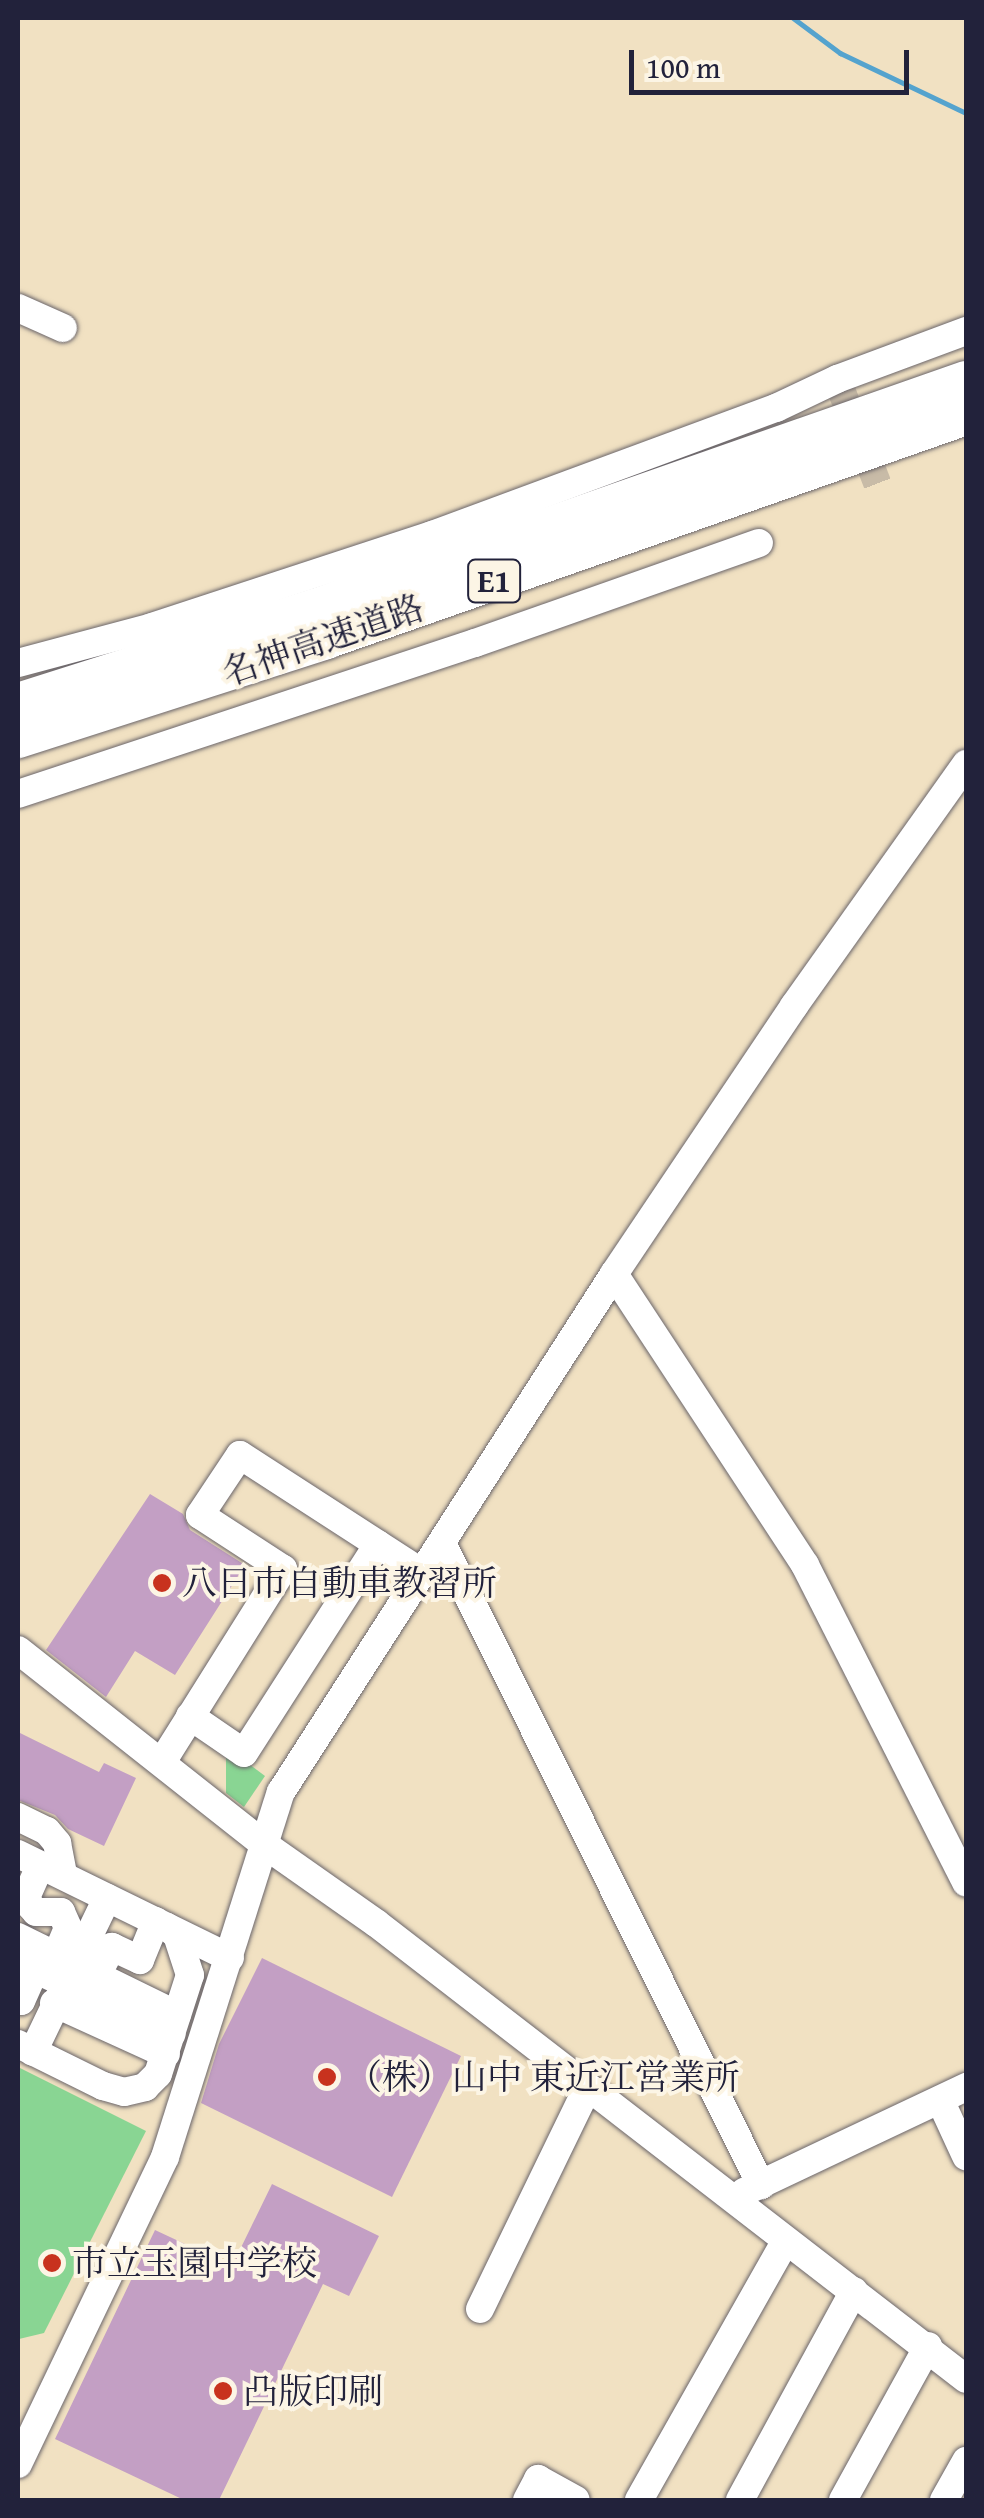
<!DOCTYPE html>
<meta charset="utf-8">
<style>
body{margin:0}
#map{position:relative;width:984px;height:2518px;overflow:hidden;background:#f1e1c2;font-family:"Gentium Book Plus","Noto Serif JP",serif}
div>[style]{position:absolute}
.green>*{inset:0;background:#89d593}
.stream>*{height:5px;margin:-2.5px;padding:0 2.5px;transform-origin:2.5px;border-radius:2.5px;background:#54a3ce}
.building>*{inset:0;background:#c39fc4}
.minor-tunnel>*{height:28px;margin-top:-14px;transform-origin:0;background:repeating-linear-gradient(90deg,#c8bba7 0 28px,transparent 0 42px)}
.roads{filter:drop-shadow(0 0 2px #6a656a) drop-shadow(0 0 2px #6a656a)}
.minor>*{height:28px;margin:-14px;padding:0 14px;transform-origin:14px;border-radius:14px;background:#fff}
.highway>*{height:40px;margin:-20px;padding:0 20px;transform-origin:20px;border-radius:20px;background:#fff}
.dots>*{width:28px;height:28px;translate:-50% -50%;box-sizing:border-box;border:5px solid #fcf5e5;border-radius:50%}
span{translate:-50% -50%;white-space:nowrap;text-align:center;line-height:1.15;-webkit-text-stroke:8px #fcf5e5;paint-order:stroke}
.shield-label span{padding:2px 8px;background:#fcf5e5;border:2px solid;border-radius:8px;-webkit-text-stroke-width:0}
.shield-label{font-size:32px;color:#22223b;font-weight:700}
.street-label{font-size:35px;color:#22223b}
.poi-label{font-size:35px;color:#22223b}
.left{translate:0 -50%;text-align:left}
.frame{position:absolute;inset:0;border:20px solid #22223b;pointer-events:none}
.scale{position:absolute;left:629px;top:50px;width:280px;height:45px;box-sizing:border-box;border:5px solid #22223b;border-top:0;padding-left:12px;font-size:30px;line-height:35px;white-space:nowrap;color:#22223b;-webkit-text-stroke:8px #fcf5e5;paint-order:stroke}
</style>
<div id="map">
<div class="green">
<div style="clip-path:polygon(226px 1747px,265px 1776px,244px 1807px,226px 1793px)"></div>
<div style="clip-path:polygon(18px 2067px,146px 2131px,44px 2333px,19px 2339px)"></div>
</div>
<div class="stream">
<div style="left:793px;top:18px;width:59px;rotate:36.7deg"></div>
<div style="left:840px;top:53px;width:140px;rotate:25.5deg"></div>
</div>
<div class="building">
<div style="clip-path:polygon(150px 1494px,183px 1514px,190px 1530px,245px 1565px,175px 1675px,135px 1651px,106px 1697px,46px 1650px)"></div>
<div style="clip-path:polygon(18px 1732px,99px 1772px,104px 1763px,136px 1778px,104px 1846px,68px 1829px,55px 1815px,18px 1800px)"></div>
<div style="clip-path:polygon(262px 1958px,461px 2056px,392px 2197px,201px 2103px,219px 2044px)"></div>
<div style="clip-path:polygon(272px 2184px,379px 2236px,349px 2296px,323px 2284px,219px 2500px,184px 2500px,55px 2439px,155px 2230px,232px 2266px)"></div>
</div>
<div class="minor-tunnel">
<div style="left:837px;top:379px;width:122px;rotate:68.9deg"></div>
</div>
<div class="roads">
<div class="minor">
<div style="left:18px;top:308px;width:49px;rotate:24deg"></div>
<div style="left:18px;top:663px;width:139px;rotate:-15deg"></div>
<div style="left:152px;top:627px;width:295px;rotate:-18.2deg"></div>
<div style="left:432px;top:535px;width:367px;rotate:-20.3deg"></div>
<div style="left:776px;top:408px;width:68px;rotate:-25.4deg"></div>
<div style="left:837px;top:379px;width:138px;rotate:-20.4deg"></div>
<div style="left:18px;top:794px;width:481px;rotate:-18.3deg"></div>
<div style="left:475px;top:643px;width:301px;rotate:-19.4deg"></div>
<div style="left:614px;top:1274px;width:348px;rotate:56.7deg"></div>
<div style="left:805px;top:1565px;width:356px;rotate:63.1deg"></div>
<div style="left:443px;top:1545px;width:715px;rotate:63.58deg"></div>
<div style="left:18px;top:1650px;width:315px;rotate:38.3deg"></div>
<div style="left:265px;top:1845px;width:136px;rotate:35.1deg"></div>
<div style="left:376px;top:1923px;width:746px;rotate:37.7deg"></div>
<div style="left:190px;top:1716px;width:65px;rotate:34.4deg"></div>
<div style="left:244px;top:1753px;width:248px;rotate:-57.3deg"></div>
<div style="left:162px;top:1762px;width:228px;rotate:-57.9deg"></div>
<div style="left:283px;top:1569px;width:99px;rotate:-147deg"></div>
<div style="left:200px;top:1515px;width:72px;rotate:-56.3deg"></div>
<div style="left:240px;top:1455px;width:219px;rotate:32.9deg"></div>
<div style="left:18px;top:1817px;width:32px;rotate:26deg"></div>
<div style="left:47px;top:1831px;width:16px;rotate:50deg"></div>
<div style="left:57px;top:1843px;width:33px;rotate:79deg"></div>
<div style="left:18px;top:1854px;width:236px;rotate:26.1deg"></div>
<div style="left:40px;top:1866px;width:37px;rotate:114deg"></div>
<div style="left:25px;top:1900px;width:16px;rotate:47deg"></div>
<div style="left:36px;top:1912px;width:25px"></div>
<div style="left:61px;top:1912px;width:17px;rotate:66deg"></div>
<div style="left:68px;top:1928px;width:30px;rotate:113deg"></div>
<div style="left:18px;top:1937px;width:177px;rotate:26.1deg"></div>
<div style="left:18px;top:1961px;width:170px;rotate:25.4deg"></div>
<div style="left:97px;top:1975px;width:32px;rotate:-62deg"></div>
<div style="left:112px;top:1947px;width:31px;rotate:25deg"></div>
<div style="left:140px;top:1960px;width:42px;rotate:-67.7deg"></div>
<div style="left:18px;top:2000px;width:3px;rotate:18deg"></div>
<div style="left:21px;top:2001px;width:34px;rotate:-66deg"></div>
<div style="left:54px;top:2003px;width:123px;rotate:24.5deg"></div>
<div style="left:18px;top:2044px;width:95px;rotate:26.3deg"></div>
<div style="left:103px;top:2086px;width:22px;rotate:16deg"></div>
<div style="left:124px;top:2092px;width:22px;rotate:-13deg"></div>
<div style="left:145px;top:2087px;width:18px;rotate:-45deg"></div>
<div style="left:158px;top:2074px;width:104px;rotate:-72.1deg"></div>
<div style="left:190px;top:1975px;width:42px;rotate:-108deg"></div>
<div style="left:177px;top:1935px;width:13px;rotate:-141deg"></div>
<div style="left:33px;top:2052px;width:171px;rotate:-64.3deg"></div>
<div style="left:941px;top:2102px;width:60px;rotate:65.2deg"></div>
<div style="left:744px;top:2192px;width:246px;rotate:-25.3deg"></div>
<div style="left:480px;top:2309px;width:247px;rotate:-64.1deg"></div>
<div style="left:18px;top:2464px;width:340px;rotate:-64.4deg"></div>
<div style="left:165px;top:2157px;width:383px;rotate:-72.4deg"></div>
<div style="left:281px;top:1792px;width:616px;rotate:-57.26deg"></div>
<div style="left:614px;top:1274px;width:323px;rotate:-56.1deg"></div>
<div style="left:794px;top:1006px;width:297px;rotate:-54.6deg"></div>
<div style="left:527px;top:2500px;width:24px;rotate:-62deg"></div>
<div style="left:538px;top:2479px;width:43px;rotate:28.9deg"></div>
<div style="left:639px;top:2500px;width:296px;rotate:-60.5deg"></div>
<div style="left:740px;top:2500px;width:238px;rotate:-61.4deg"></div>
<div style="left:843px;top:2500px;width:176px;rotate:-61.1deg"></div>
<div style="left:944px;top:2500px;width:45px;rotate:-60.6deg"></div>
</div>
<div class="highway">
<div style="left:18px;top:703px;width:312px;rotate:-17.6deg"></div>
<div style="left:315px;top:609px;width:690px;rotate:-19.3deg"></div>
<div style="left:18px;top:738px;width:324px;rotate:-17.8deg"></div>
<div style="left:326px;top:639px;width:678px;rotate:-19.29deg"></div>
</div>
</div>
<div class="dots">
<div style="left:162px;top:1583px;background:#c8321e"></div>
<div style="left:327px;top:2077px;background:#c8321e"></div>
<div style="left:52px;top:2263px;background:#c8321e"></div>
<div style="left:223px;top:2391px;background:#c8321e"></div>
</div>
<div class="shield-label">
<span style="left:494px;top:581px">E1</span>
</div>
<div class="street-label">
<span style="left:323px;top:640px;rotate:-19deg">名神高速道路</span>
</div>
<div class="poi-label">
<span class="left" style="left:182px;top:1583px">八日市自動車教習所</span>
<span class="left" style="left:347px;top:2077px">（株）山中 東近江営業所</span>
<span class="left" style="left:72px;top:2263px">市立玉園中学校</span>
<span class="left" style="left:243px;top:2391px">凸版印刷</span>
</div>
<div class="frame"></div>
<div class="scale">100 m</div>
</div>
